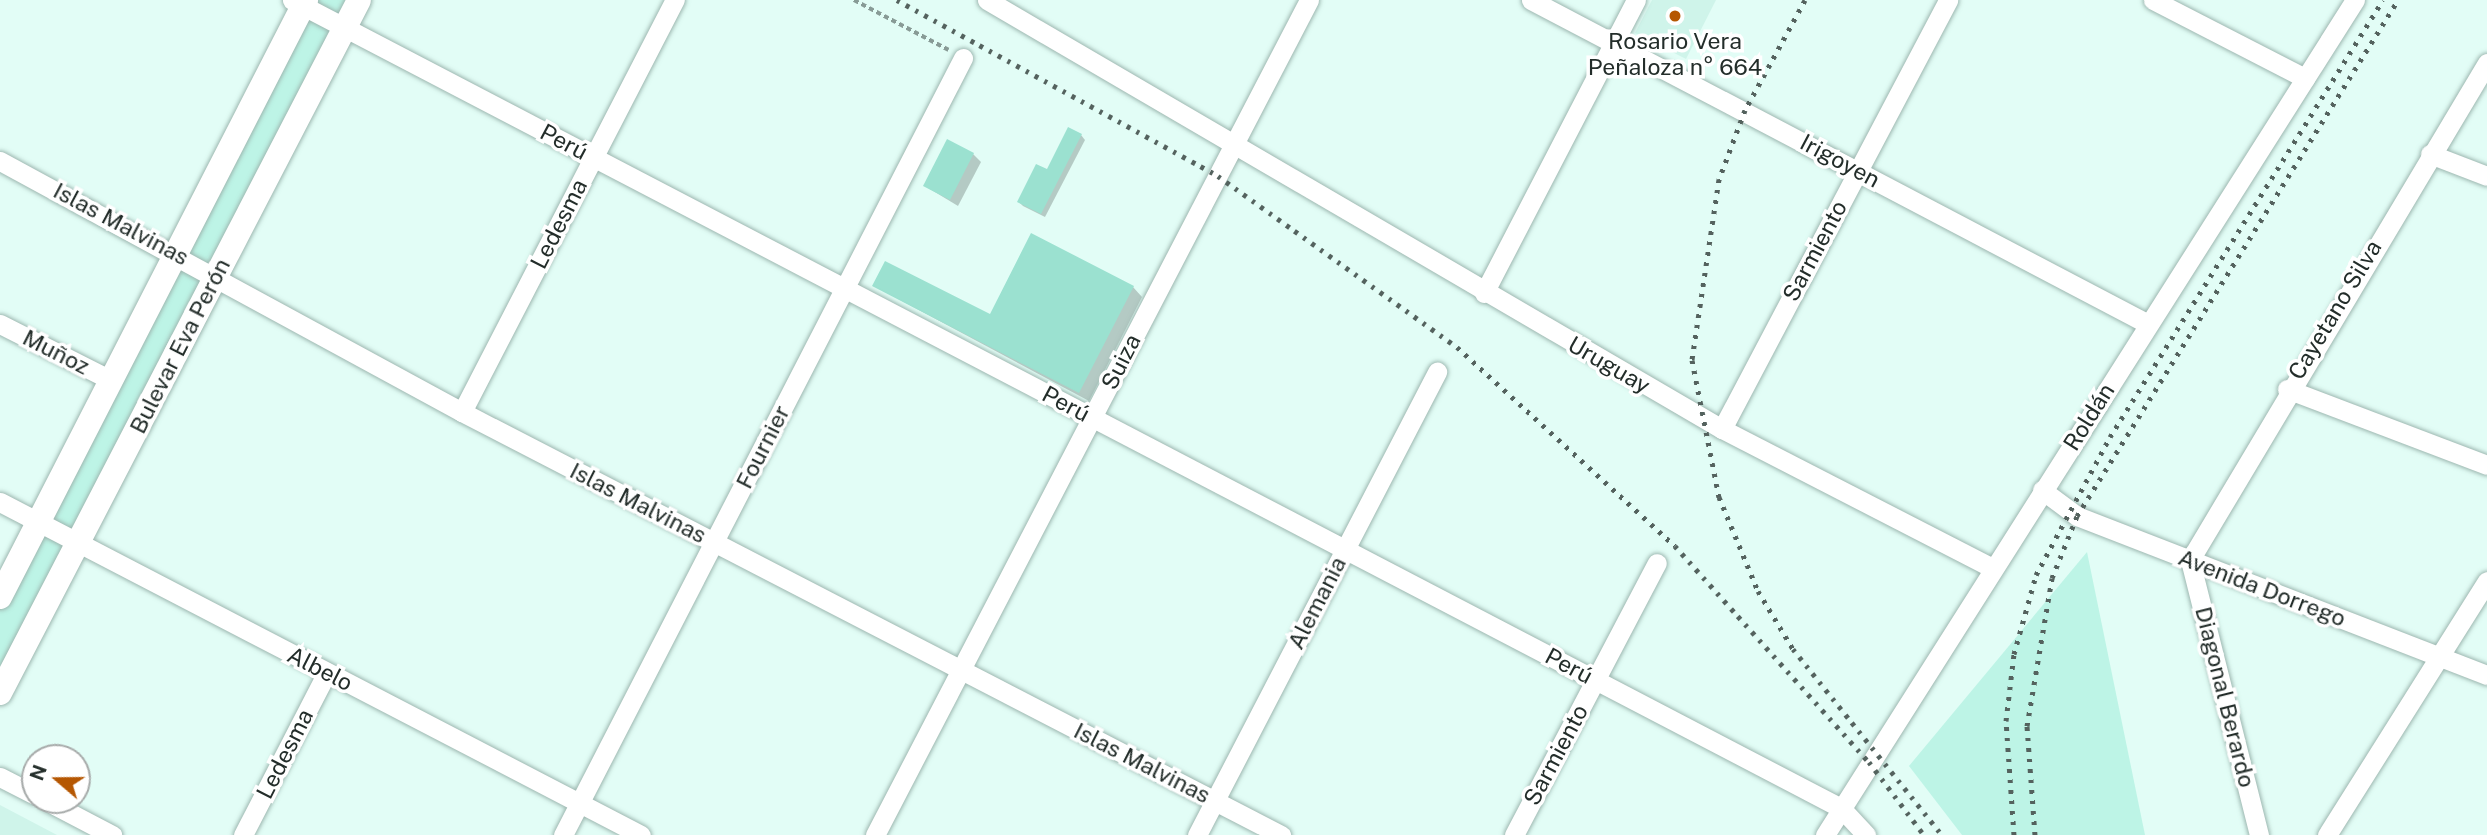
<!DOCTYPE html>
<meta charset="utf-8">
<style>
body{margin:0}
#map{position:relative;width:2487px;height:835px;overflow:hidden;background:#e2fdf6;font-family:"Public Sans",sans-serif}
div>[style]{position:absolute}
.built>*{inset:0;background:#cff4ea}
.green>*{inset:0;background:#bdf4e6}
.shadow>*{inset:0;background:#0003}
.building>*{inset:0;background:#9be1d0}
.path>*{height:3.5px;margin-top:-1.75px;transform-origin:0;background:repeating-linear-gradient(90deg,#889b96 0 5px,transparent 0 8.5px)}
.roads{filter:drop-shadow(0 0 2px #9db7b0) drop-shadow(0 0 2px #9db7b0)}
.minor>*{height:19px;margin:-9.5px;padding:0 9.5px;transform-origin:9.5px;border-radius:9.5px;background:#fff}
.tertiary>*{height:24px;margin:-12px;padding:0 12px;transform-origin:12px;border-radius:12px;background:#fff}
.rail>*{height:5px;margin-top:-2.5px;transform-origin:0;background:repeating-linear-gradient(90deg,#54625e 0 3.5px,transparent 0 10.5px)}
.dots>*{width:19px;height:19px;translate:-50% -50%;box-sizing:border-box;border:4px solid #fff;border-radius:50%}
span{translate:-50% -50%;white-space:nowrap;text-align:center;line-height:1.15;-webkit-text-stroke:7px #fff;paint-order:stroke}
.poi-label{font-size:23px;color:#232d2a}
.street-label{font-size:23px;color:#232d2a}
.north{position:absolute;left:21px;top:744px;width:70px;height:70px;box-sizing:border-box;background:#fff;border:2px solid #a7abaa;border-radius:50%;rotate:290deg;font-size:19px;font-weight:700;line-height:28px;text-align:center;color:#232d2a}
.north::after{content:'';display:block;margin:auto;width:24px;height:32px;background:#b55702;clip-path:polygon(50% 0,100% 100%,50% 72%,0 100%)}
</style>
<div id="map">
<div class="built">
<div style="clip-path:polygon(1652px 0,1716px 0,1686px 59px,1635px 33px)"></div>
<div style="clip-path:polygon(0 805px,57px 835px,0 835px)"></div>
</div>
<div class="green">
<div style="clip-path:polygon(306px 0,359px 0,0 693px,0 597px)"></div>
<div style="clip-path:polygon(2087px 552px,2145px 835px,1962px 835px,1909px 766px)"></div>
</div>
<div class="shadow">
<div style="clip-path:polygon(1081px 135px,1085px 140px,1045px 217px,1023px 206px,1019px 202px)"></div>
<div style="clip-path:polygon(973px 154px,981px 162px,958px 206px,925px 186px)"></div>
<div style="clip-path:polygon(874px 286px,991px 317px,1133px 287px,1142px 297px,1089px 401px)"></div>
</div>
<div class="building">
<div style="clip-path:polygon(1068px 127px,1082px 134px,1041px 214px,1017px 202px,1036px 164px,1047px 169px)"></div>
<div style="clip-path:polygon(947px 139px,974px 153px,950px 200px,923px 186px)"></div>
<div style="clip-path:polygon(1031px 233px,1134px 286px,1079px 393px,872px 286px,885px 261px,990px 314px)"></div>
</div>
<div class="path">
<div style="left:854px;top:0;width:107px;rotate:27.8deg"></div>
</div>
<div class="roads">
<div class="minor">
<div style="left:292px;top:0;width:1747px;rotate:27.55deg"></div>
<div style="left:1841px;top:808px;width:37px;rotate:47deg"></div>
<div style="left:987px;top:0;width:851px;rotate:30.27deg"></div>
<div style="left:1722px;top:429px;width:305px;rotate:27.2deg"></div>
<div style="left:1531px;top:0;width:697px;rotate:27.7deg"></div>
<div style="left:2153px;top:0;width:171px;rotate:27.2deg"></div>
<div style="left:2430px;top:154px;width:61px;rotate:21.1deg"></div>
<div style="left:0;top:161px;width:526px;rotate:28.51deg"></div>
<div style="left:462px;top:412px;width:922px;rotate:27.32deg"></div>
<div style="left:1484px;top:293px;width:330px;rotate:-62.6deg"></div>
<div style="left:0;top:324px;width:124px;rotate:26.8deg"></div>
<div style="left:2287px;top:389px;width:214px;rotate:20.8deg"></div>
<div style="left:462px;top:412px;width:464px;rotate:-62.7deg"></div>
<div style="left:1722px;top:429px;width:485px;rotate:-62.2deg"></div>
<div style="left:2042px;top:490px;width:44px;rotate:36.6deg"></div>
<div style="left:2077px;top:516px;width:440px;rotate:21.2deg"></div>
<div style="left:0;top:502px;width:722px;rotate:27.45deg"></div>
<div style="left:0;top:777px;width:39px;rotate:27deg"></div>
<div style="left:45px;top:800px;width:76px;rotate:27.6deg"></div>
<div style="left:243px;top:835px;width:183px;rotate:-62.7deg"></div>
<div style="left:563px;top:835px;width:874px;rotate:-62.76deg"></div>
<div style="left:875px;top:835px;width:941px;rotate:-62.54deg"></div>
<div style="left:1197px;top:835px;width:522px;rotate:-62.6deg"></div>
<div style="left:1514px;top:835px;width:307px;rotate:-62.3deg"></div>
<div style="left:1825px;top:835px;width:989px;rotate:-57.6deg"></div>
<div style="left:2259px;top:835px;width:284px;rotate:-104.1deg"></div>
<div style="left:2190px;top:560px;width:579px;rotate:-59.14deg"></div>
<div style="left:2327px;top:835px;width:300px;rotate:-57.8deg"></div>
</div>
<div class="tertiary">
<div style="left:0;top:597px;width:671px;rotate:-62.86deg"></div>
<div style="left:0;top:693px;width:780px;rotate:-62.61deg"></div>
</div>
</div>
<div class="rail">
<div style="left:897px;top:0;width:366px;rotate:28.7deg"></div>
<div style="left:1218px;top:176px;width:294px;rotate:35.6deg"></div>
<div style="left:1457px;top:347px;width:295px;rotate:42.4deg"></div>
<div style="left:1675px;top:546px;width:290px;rotate:48.1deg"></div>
<div style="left:1869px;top:762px;width:91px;rotate:53deg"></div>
<div style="left:1805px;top:0;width:125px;rotate:118.6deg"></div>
<div style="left:1745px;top:110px;width:74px;rotate:110.6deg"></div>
<div style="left:1719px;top:179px;width:183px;rotate:98.5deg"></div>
<div style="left:1692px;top:360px;width:140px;rotate:78.9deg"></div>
<div style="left:1719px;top:497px;width:102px;rotate:67.5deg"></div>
<div style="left:1758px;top:591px;width:68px;rotate:58.9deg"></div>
<div style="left:1793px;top:649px;width:238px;rotate:51.3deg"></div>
<div style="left:2014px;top:835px;width:114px;rotate:-94deg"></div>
<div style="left:2006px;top:721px;width:67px;rotate:-83.2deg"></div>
<div style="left:2014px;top:654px;width:82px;rotate:-74.4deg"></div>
<div style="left:2036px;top:575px;width:157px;rotate:-61.8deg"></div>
<div style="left:2110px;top:437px;width:515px;rotate:-58.01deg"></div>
<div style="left:2035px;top:835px;width:109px;rotate:-94.2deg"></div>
<div style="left:2027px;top:726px;width:150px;rotate:-80.4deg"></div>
<div style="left:2052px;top:578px;width:67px;rotate:-68deg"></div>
<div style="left:2077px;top:516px;width:608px;rotate:-58.11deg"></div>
</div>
<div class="dots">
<div style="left:1675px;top:16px;background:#b55702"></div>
</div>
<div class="poi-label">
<span style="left:1675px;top:54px">Rosario Vera<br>Peñaloza n° 664</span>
</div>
<div class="street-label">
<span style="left:564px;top:142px;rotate:28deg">Perú</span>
<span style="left:1840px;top:161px;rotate:28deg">Irigoyen</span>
<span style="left:121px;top:224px;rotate:28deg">Islas Malvinas</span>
<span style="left:559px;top:224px;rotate:-63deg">Ledesma</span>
<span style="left:1815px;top:251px;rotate:-62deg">Sarmiento</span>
<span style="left:2335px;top:310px;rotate:-59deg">Cayetano Silva</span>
<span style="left:180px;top:346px;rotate:-63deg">Bulevar Eva Perón</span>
<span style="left:56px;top:352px;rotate:27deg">Muñoz</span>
<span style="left:1121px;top:362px;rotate:-63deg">Suiza</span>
<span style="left:1609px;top:365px;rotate:30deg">Uruguay</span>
<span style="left:1066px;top:404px;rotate:28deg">Perú</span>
<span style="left:2089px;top:417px;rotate:-58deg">Roldán</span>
<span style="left:763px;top:447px;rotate:-63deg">Fournier</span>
<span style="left:638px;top:503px;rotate:27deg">Islas Malvinas</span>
<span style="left:2262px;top:588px;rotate:21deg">Avenida Dorrego</span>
<span style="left:1317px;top:603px;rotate:-63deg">Alemania</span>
<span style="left:1569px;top:666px;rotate:28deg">Perú</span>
<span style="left:320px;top:669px;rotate:27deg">Albelo</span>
<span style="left:2225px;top:697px;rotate:76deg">Diagonal Berardo</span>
<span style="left:285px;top:754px;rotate:-63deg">Ledesma</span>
<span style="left:1556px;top:755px;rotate:-62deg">Sarmiento</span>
<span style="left:1142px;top:763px;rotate:27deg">Islas Malvinas</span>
</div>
<div class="north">N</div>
</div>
